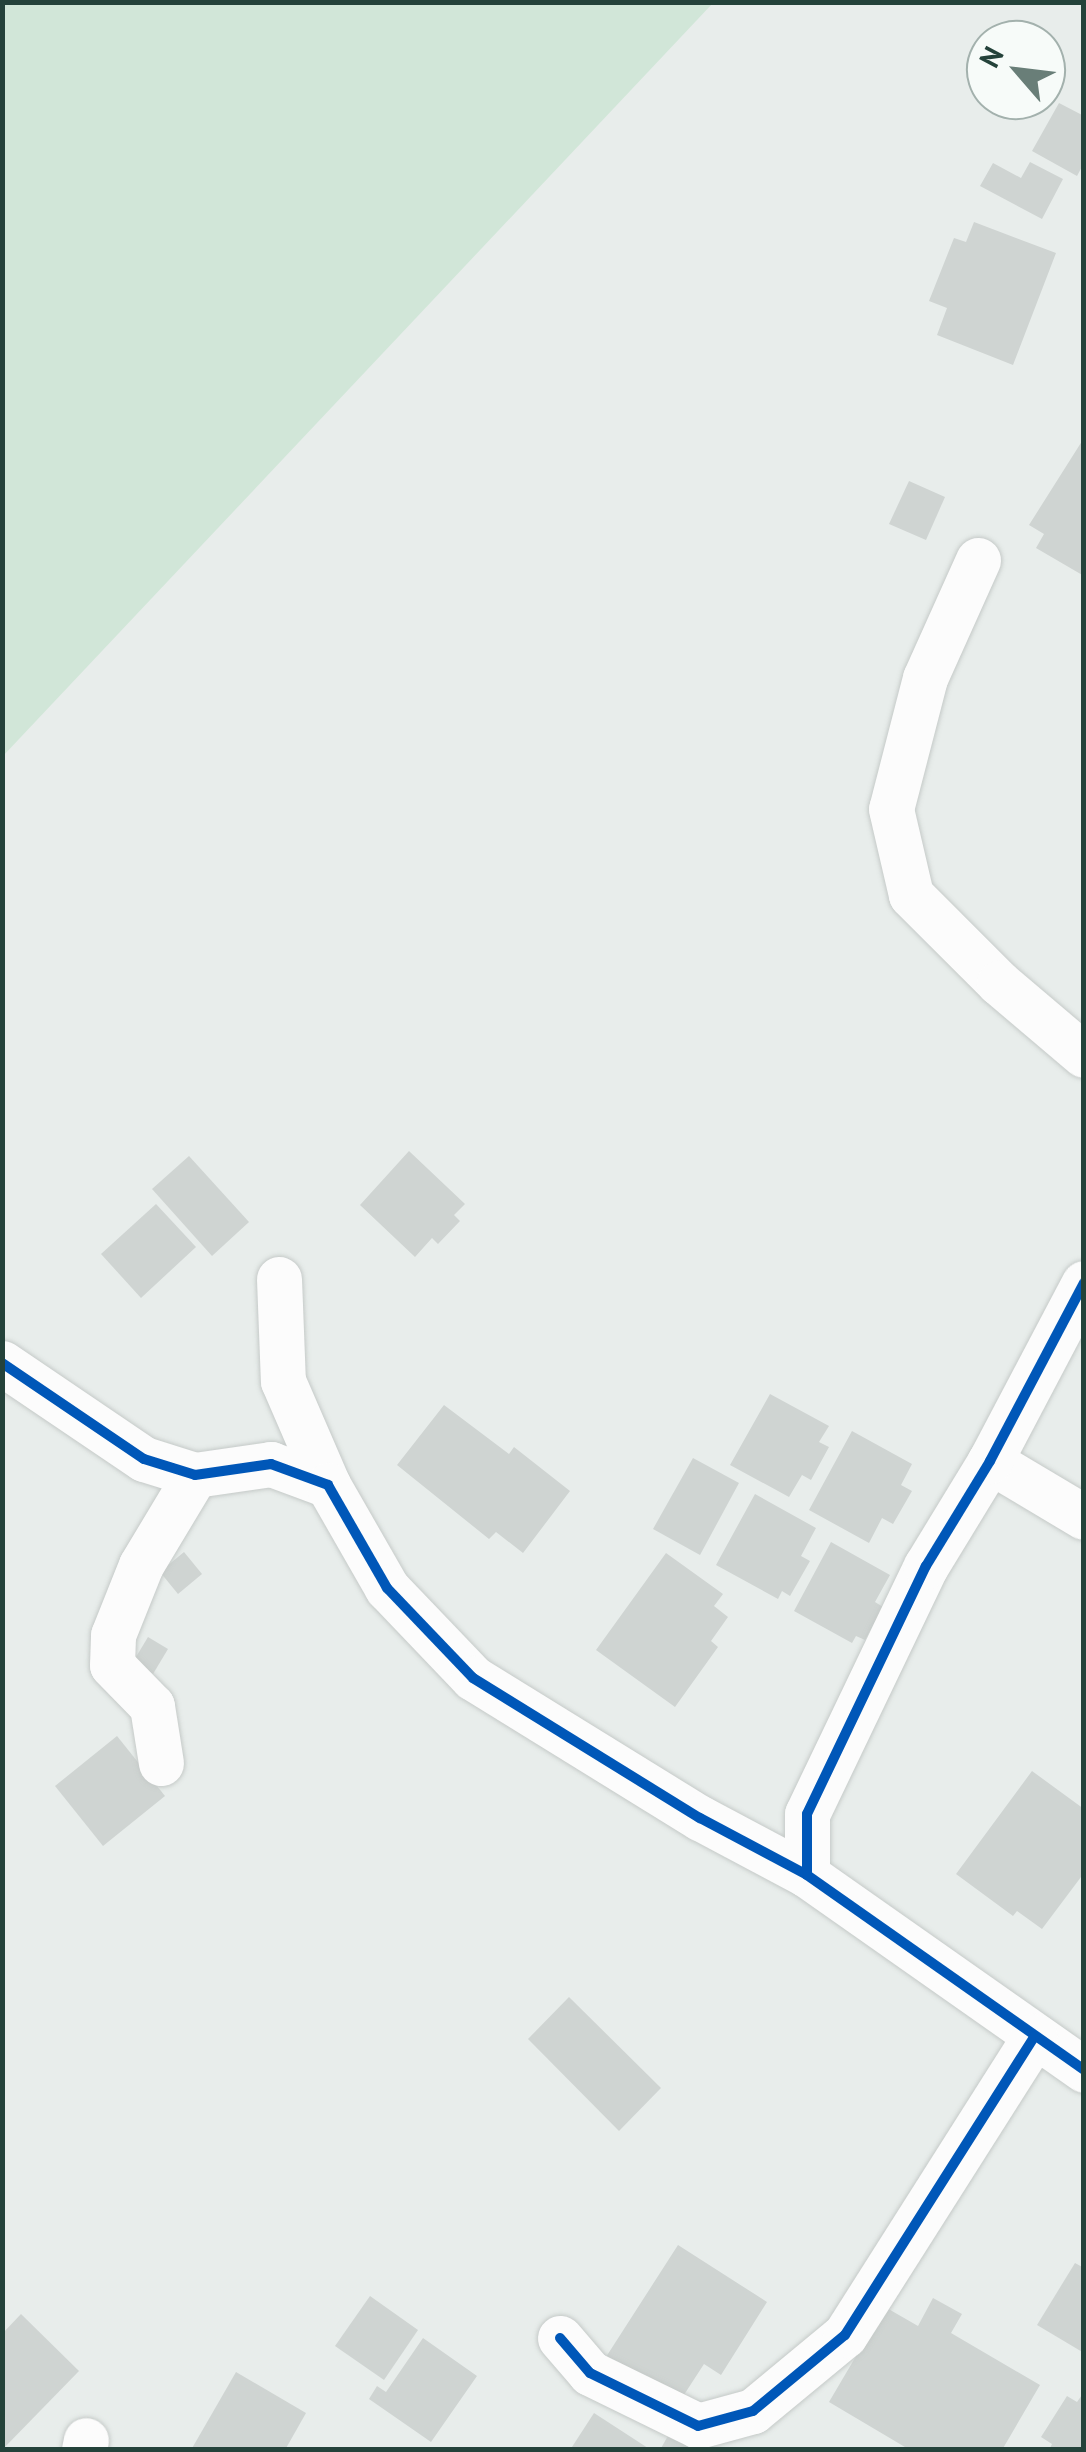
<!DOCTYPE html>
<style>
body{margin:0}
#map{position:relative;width:1086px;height:2452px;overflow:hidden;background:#e8edeb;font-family:"PT Sans",sans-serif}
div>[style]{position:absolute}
.green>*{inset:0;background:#d1e6d8}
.building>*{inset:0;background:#cfd4d2}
.roads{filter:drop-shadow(0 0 2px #c5cac8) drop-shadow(0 0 2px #c5cac8)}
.street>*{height:45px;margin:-22.5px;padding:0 22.5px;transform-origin:22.5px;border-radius:22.5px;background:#fcfcfc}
.cycleway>*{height:10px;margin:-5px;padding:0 5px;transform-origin:5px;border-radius:5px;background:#0057b8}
span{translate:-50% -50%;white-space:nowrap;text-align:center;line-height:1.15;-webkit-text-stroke:8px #f7fbf9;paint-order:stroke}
.frame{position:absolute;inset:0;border:5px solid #24423a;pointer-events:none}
.north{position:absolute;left:966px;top:20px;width:100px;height:100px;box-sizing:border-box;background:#f7fbf9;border:2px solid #a3b1ad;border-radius:50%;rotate:298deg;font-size:28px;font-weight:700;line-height:40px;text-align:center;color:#24423a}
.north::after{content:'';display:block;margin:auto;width:35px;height:45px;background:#697e78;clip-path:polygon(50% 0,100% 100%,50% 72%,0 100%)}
</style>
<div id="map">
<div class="green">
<div style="clip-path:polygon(3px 2px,713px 3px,3px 756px,2px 3px)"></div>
</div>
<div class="building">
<div style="clip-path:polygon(1059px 103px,1084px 116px,1084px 163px,1077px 176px,1032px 151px)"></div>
<div style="clip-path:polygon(1030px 162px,1063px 179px,1042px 219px,980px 186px,993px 163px,1021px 178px)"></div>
<div style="clip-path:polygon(974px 222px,1056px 253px,1013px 365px,937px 335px,947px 308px,929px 301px,954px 238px,966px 242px)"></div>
<div style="clip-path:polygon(1084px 438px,1084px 576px,1036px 548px,1044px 534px,1029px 525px)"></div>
<div style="clip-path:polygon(909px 481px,945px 497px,926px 540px,889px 524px)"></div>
<div style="clip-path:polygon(409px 1151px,465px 1204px,454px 1215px,460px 1221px,438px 1244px,432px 1238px,415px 1257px,360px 1205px)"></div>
<div style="clip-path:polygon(189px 1156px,249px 1222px,212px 1256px,152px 1189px)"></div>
<div style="clip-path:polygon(156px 1204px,196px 1247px,141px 1298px,101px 1254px)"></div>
<div style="clip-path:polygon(770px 1394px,829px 1426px,819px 1442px,829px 1447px,811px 1480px,802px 1475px,789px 1497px,730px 1465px)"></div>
<div style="clip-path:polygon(444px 1405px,509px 1454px,514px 1447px,570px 1491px,523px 1553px,496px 1532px,489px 1539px,397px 1465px)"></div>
<div style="clip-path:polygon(852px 1431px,912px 1464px,901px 1485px,912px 1491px,893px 1524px,882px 1518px,869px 1543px,809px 1510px)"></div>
<div style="clip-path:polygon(693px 1458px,739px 1483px,700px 1555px,653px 1529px)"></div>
<div style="clip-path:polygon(755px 1494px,816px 1528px,801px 1556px,810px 1561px,790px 1596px,782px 1591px,778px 1599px,716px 1565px)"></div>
<div style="clip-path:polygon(831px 1542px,890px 1575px,875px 1602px,883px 1607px,865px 1640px,856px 1636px,852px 1643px,794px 1611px)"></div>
<div style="clip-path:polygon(184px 1552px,202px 1574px,178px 1594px,160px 1572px)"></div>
<div style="clip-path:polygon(666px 1553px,723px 1594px,714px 1606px,728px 1617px,711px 1641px,718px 1647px,675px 1707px,596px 1650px)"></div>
<div style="clip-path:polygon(148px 1637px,168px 1649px,153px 1674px,133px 1662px)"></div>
<div style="clip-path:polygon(117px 1736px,165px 1796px,103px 1846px,55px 1786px)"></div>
<div style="clip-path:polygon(1032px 1771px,1084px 1809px,1084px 1873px,1042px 1929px,1017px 1911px,1013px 1916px,956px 1874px)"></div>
<div style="clip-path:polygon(569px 1997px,661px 2088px,619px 2131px,528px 2039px)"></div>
<div style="clip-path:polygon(678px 2245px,767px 2302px,721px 2375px,704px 2364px,678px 2404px,606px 2357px)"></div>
<div style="clip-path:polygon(1075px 2263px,1084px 2268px,1084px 2353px,1037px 2325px)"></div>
<div style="clip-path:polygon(370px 2296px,418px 2330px,384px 2380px,335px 2346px)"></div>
<div style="clip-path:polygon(933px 2298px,962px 2314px,951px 2333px,1040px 2385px,1002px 2450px,910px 2450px,829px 2402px,885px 2307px,918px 2326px)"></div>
<div style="clip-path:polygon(21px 2314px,79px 2371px,2px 2450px,2px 2334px)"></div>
<div style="clip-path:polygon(423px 2338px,477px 2376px,431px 2442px,369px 2399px,377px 2386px,386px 2392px)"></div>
<div style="clip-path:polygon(236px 2372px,306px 2413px,285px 2450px,191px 2450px)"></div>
<div style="clip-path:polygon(1084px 2392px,1084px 2450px,1049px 2450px,1052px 2444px,1041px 2437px,1067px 2396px,1077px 2402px)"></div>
<div style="clip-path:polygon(594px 2413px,651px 2450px,570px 2450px)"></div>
<div style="clip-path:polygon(669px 2434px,693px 2450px,660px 2450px)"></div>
</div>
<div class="roads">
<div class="street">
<div style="left:978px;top:560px;width:129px;rotate:114.2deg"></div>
<div style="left:925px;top:678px;width:135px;rotate:104.5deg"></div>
<div style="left:891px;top:809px;width:88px;rotate:76.9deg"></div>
<div style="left:911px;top:895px;width:124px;rotate:45deg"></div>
<div style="left:999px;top:983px;width:111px;rotate:40.3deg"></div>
<div style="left:279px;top:1279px;width:102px;rotate:87.8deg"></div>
<div style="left:283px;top:1381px;width:113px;rotate:66.6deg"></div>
<div style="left:2px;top:1363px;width:171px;rotate:34.1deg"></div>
<div style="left:144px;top:1459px;width:53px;rotate:17.4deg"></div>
<div style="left:195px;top:1475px;width:77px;rotate:-8.2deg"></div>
<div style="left:271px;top:1464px;width:61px;rotate:20.2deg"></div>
<div style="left:328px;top:1485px;width:119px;rotate:60.2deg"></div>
<div style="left:387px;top:1588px;width:124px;rotate:46.3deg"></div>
<div style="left:473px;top:1678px;width:267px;rotate:31.7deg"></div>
<div style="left:700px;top:1818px;width:121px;rotate:28deg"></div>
<div style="left:807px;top:1875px;width:339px;rotate:35.1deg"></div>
<div style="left:990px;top:1461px;width:109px;rotate:30.8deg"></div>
<div style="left:161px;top:1763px;width:58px;rotate:-99deg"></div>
<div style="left:152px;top:1706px;width:57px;rotate:-134.3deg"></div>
<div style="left:112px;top:1665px;width:30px;rotate:-88deg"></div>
<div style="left:113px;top:1635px;width:75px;rotate:-68.2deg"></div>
<div style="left:141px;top:1565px;width:105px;rotate:-59deg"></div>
<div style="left:807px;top:1875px;width:61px;rotate:-90deg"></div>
<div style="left:807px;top:1814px;width:275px;rotate:-64.4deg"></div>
<div style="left:926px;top:1566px;width:123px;rotate:-58.6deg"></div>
<div style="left:990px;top:1461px;width:201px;rotate:-62.2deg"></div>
<div style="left:560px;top:2338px;width:46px;rotate:49.4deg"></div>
<div style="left:590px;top:2373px;width:120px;rotate:26.1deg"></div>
<div style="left:698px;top:2426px;width:57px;rotate:-15.3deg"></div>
<div style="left:753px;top:2411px;width:119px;rotate:-39.6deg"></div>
<div style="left:845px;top:2335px;width:354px;rotate:-57.6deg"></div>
<div style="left:84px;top:2450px;width:10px;rotate:-79deg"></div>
</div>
</div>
<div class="cycleway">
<div style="left:2px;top:1363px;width:171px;rotate:34.1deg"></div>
<div style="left:144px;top:1459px;width:53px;rotate:17.4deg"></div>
<div style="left:195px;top:1475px;width:77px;rotate:-8.2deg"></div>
<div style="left:271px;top:1464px;width:61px;rotate:20.2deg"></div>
<div style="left:328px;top:1485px;width:119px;rotate:60.2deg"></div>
<div style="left:387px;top:1588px;width:124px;rotate:46.3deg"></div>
<div style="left:473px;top:1678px;width:267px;rotate:31.7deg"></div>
<div style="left:700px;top:1818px;width:121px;rotate:28deg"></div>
<div style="left:807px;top:1875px;width:339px;rotate:35.1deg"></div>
<div style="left:807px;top:1875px;width:61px;rotate:-90deg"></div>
<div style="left:807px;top:1814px;width:275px;rotate:-64.4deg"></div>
<div style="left:926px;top:1566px;width:123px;rotate:-58.6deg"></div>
<div style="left:990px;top:1461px;width:201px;rotate:-62.2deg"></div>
<div style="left:560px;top:2338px;width:46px;rotate:49.4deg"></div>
<div style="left:590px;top:2373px;width:120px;rotate:26.1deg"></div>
<div style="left:698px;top:2426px;width:57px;rotate:-15.3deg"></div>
<div style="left:753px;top:2411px;width:119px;rotate:-39.6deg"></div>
<div style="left:845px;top:2335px;width:354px;rotate:-57.6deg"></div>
</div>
<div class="frame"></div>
<div class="north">N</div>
</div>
